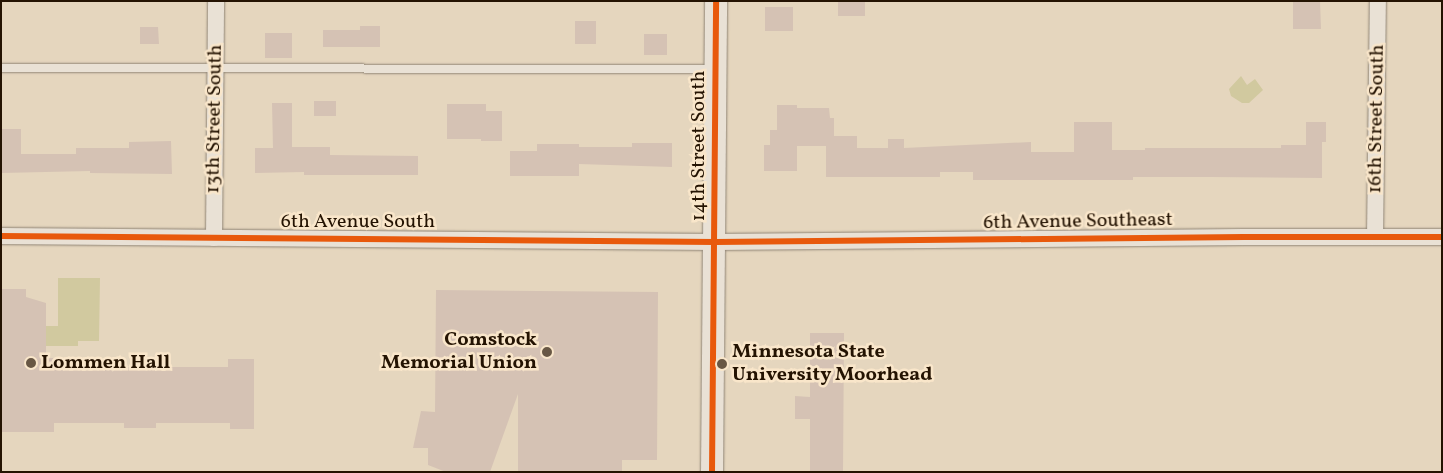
<!DOCTYPE html>
<style>
body{margin:0}
#map{position:relative;width:1443px;height:473px;overflow:hidden;background:#e5d6be;font-family:Vollkorn,serif}
div>[style]{position:absolute}
.green>*{inset:0;background:#d1c99f}
.building>*{inset:0;background:#d5c2b4}
.roads{filter:drop-shadow(0 0 1px #908576) drop-shadow(0 0 1px #908576)}
.lane>*{height:8px;margin:-4px;padding:0 4px;transform-origin:4px;border-radius:4px;background:#e9e1d5}
.street>*{height:16px;margin:-8px;padding:0 8px;transform-origin:8px;border-radius:8px;background:#e9e1d5}
.secondary>*{height:22px;margin:-11px;padding:0 11px;transform-origin:11px;border-radius:11px;background:#e9e1d5}
.cycleway>*{height:6px;margin:-3px;padding:0 3px;transform-origin:3px;border-radius:3px;background:#e8590c}
.dots>*{width:14px;height:14px;translate:-50% -50%;box-sizing:border-box;border:2px solid #f9e6ca;border-radius:50%}
span{translate:-50% -50%;white-space:nowrap;text-align:center;line-height:1.15;-webkit-text-stroke:5px #f9e6ca;paint-order:stroke}
.street-label{font-size:20px;color:#241302}
.poi-label{font-size:20px;color:#241302;font-weight:700}
.right{translate:-100% -50%;text-align:right}
.left{translate:0 -50%;text-align:left}
.frame{position:absolute;inset:0;border:2px solid #241302;pointer-events:none}
</style>
<div id="map">
<div class="green">
<div style="clip-path:polygon(1241px 76px,1247px 85px,1255px 79px,1263px 90px,1249px 103px,1242px 103px,1231px 96px,1229px 89px)"></div>
<div style="clip-path:polygon(58px 278px,100px 278px,99px 341px,78px 341px,78px 346px,46px 346px,46px 326px,58px 326px)"></div>
</div>
<div class="building">
<div style="clip-path:polygon(838px 1px,865px 1px,865px 16px,838px 16px)"></div>
<div style="clip-path:polygon(1293px 1px,1320px 1px,1321px 29px,1293px 29px)"></div>
<div style="clip-path:polygon(765px 7px,793px 7px,793px 31px,765px 31px)"></div>
<div style="clip-path:polygon(575px 21px,596px 21px,596px 44px,575px 44px)"></div>
<div style="clip-path:polygon(360px 26px,380px 26px,380px 47px,323px 47px,323px 30px,360px 30px)"></div>
<div style="clip-path:polygon(140px 27px,158px 27px,159px 44px,140px 44px)"></div>
<div style="clip-path:polygon(265px 33px,292px 33px,292px 58px,265px 58px)"></div>
<div style="clip-path:polygon(644px 34px,667px 34px,667px 55px,644px 55px)"></div>
<div style="clip-path:polygon(314px 101px,336px 101px,336px 116px,314px 116px)"></div>
<div style="clip-path:polygon(272px 103px,292px 103px,292px 147px,330px 147px,330px 155px,418px 156px,418px 175px,304px 175px,304px 172px,255px 173px,255px 148px,273px 148px)"></div>
<div style="clip-path:polygon(447px 104px,486px 104px,486px 111px,502px 111px,502px 141px,481px 141px,481px 139px,447px 139px)"></div>
<div style="clip-path:polygon(777px 105px,797px 105px,797px 108px,829px 108px,830px 118px,834px 118px,834px 136px,857px 136px,857px 148px,888px 148px,888px 139px,904px 139px,904px 148px,1031px 142px,1031px 152px,1074px 152px,1074px 122px,1112px 122px,1112px 150px,1145px 150px,1145px 148px,1281px 148px,1281px 145px,1306px 145px,1306px 122px,1326px 122px,1326px 142px,1322px 142px,1322px 178px,1211px 177px,1133px 177px,1133px 180px,973px 180px,973px 172px,940px 172px,940px 177px,826px 177px,826px 146px,797px 146px,797px 171px,764px 171px,764px 145px,770px 145px,770px 130px,777px 130px)"></div>
<div style="clip-path:polygon(1px 129px,21px 129px,21px 154px,76px 154px,76px 148px,129px 148px,129px 142px,171px 141px,172px 174px,90px 173px,90px 171px,1px 173px)"></div>
<div style="clip-path:polygon(632px 143px,672px 143px,672px 167px,579px 164px,579px 176px,510px 176px,510px 151px,537px 151px,537px 144px,579px 144px,579px 147px,632px 147px)"></div>
<div style="clip-path:polygon(1px 289px,26px 289px,26px 297px,46px 303px,46px 358px,60px 358px,60px 367px,228px 367px,228px 359px,254px 359px,254px 429px,230px 429px,230px 423px,156px 423px,156px 428px,124px 428px,124px 423px,54px 423px,54px 432px,1px 432px)"></div>
<div style="clip-path:polygon(436px 290px,658px 292px,657px 460px,622px 460px,622px 472px,518px 472px,518px 394px,490px 472px,446px 472px,428px 465px,428px 448px,413px 448px,421px 411px,435px 412px)"></div>
<div style="clip-path:polygon(810px 333px,844px 333px,843px 472px,810px 472px,810px 419px,795px 419px,795px 396px,810px 397px)"></div>
</div>
<div class="roads">
<div class="lane">
<div style="left:1px;top:68px;width:713px;rotate:0.08deg"></div>
</div>
<div class="street">
<div style="left:1px;top:236px;width:714px;rotate:0.48deg"></div>
<div style="left:715px;top:242px;width:529px;rotate:-0.54deg"></div>
<div style="left:1244px;top:237px;width:198px"></div>
<div style="left:1375px;top:237px;width:236px;rotate:-89.3deg"></div>
<div style="left:214px;top:238px;width:237px;rotate:-89.5deg"></div>
</div>
<div class="secondary">
<div style="left:712px;top:472px;width:471px;rotate:-89.5deg"></div>
</div>
</div>
<div class="cycleway">
<div style="left:1px;top:236px;width:714px;rotate:0.48deg"></div>
<div style="left:715px;top:242px;width:529px;rotate:-0.54deg"></div>
<div style="left:1244px;top:237px;width:198px"></div>
<div style="left:712px;top:472px;width:471px;rotate:-89.5deg"></div>
</div>
<div class="dots">
<div style="left:547px;top:352px;background:#685744"></div>
<div style="left:31px;top:363px;background:#685744"></div>
<div style="left:722px;top:364px;background:#685744"></div>
</div>
<div class="street-label">
<span style="left:215px;top:119px;rotate:-89deg">13th Street South</span>
<span style="left:1377px;top:119px;rotate:-89deg">16th Street South</span>
<span style="left:699px;top:146px;rotate:-90deg">14th Street South</span>
<span style="left:358px;top:222px">6th Avenue South</span>
<span style="left:1078px;top:222px;rotate:-1deg">6th Avenue Southeast</span>
</div>
<div class="poi-label">
<span class="right" style="left:537px;top:352px">Comstock<br>Memorial Union</span>
<span class="left" style="left:732px;top:364px">Minnesota State<br>University Moorhead</span>
<span class="left" style="left:41px;top:363px">Lommen Hall</span>
</div>
<div class="frame"></div>
</div>
